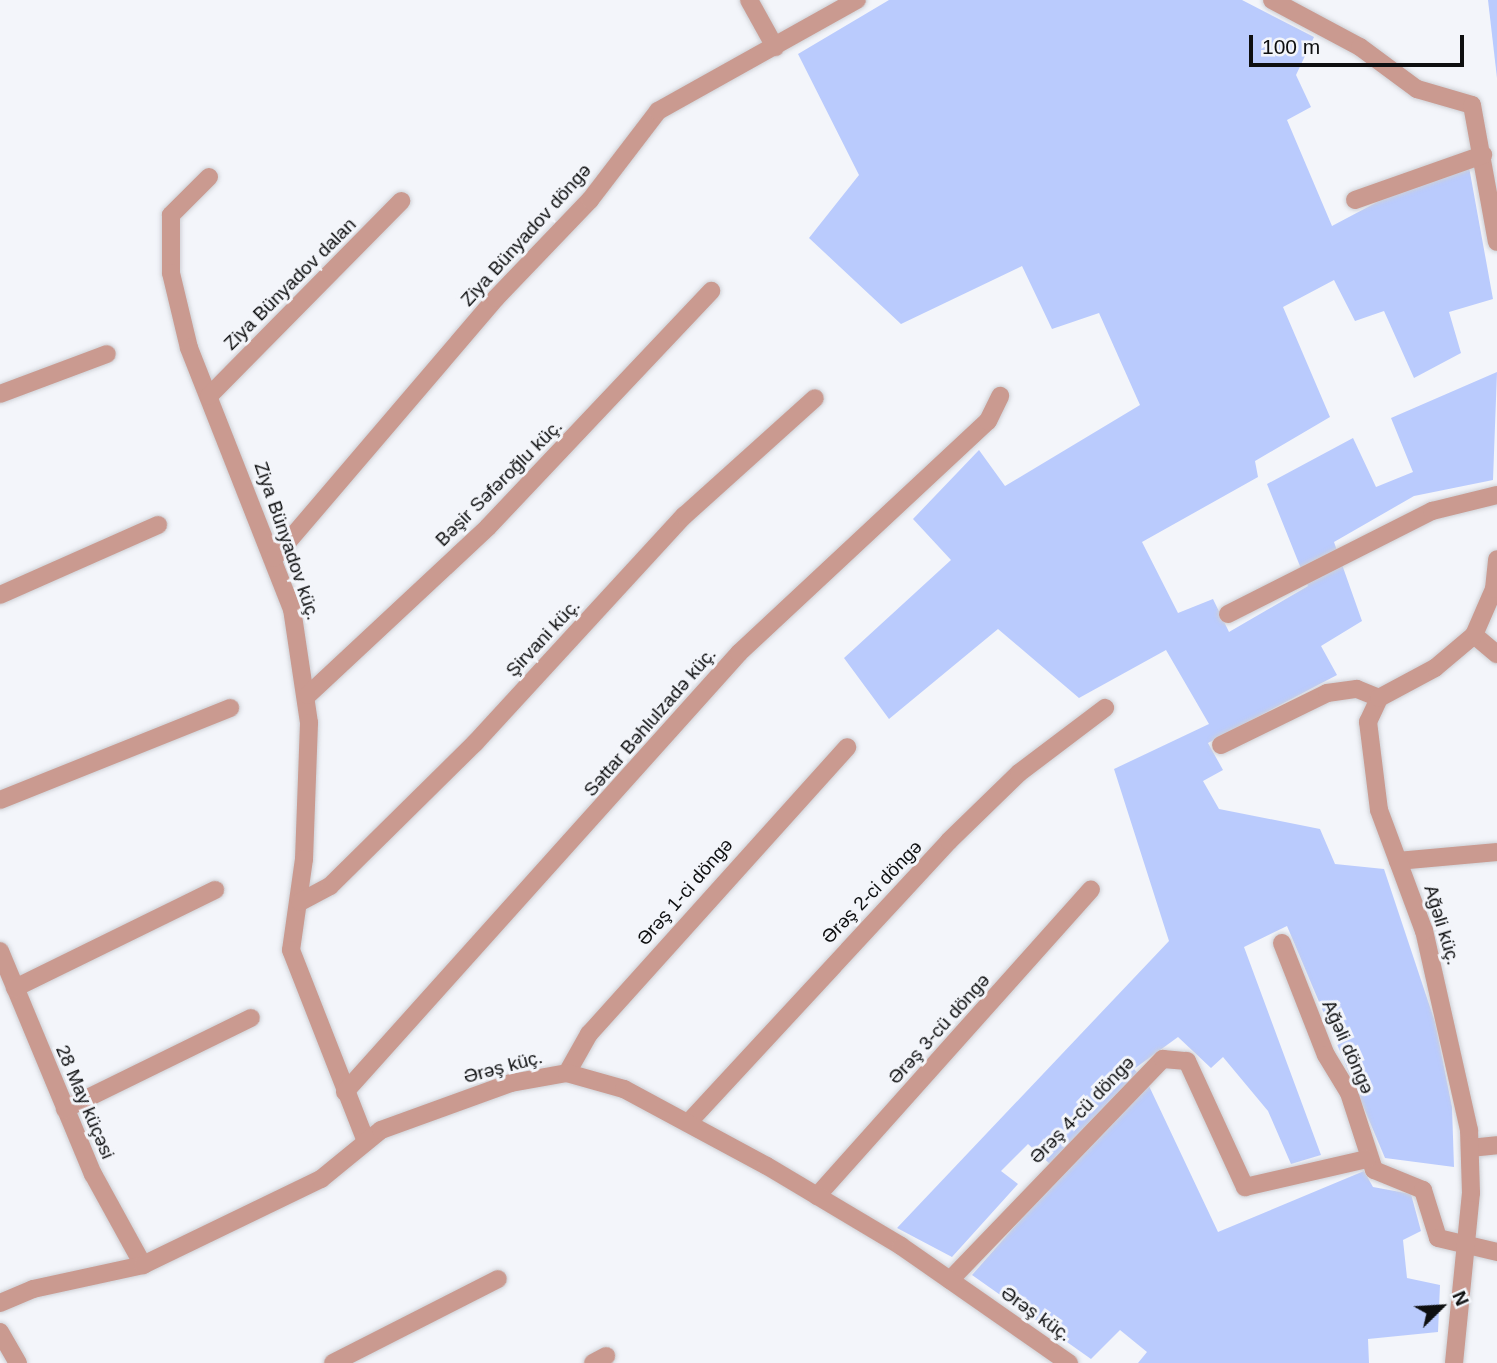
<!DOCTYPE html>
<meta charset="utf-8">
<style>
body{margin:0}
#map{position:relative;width:1497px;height:1363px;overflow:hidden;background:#f3f5fa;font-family:Arial,sans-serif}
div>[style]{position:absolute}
.green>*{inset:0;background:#bacbfd}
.roads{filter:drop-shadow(0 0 2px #ced0d5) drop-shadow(0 0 2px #ced0d5)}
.minor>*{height:18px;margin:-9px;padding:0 9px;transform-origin:9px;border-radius:9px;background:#ca9a90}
span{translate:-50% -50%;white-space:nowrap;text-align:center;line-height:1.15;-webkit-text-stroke:6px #f3f5fa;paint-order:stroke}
.street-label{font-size:19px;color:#0e0f10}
.north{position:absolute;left:1406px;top:1272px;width:70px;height:70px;-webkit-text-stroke:5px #f3f5fa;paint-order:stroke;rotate:66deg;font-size:19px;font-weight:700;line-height:28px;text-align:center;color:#0e0f10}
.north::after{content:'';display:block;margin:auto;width:24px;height:32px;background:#0e0f10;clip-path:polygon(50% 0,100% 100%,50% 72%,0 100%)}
.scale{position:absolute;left:1249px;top:35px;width:215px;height:32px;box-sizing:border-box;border:4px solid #0e0f10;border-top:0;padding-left:9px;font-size:21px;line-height:24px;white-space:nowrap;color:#0e0f10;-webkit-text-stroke:5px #f3f5fa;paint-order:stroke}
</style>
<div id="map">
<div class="green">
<div style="clip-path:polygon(889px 0,1242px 0,1314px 37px,1296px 75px,1311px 107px,1287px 120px,1332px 226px,1398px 191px,1469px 167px,1493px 299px,1449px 312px,1461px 353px,1414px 378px,1384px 311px,1355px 321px,1334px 280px,1283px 307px,1330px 417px,1255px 461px,1258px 477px,1142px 542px,1178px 613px,1213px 599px,1229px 632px,1308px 586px,1267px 484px,1353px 438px,1376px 487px,1413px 472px,1391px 418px,1497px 372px,1493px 480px,1414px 496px,1334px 542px,1362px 621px,1321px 646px,1337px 675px,1208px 743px,1223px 770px,1203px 781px,1219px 809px,1320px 829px,1335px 864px,1384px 869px,1435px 1022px,1452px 1107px,1454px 1167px,1385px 1158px,1287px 926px,1244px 947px,1321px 1155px,1291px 1164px,1268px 1111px,1223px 1057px,1211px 1068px,1178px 1037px,1134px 1069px,1149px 1086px,1218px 1232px,1364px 1171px,1373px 1187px,1411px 1194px,1421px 1231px,1403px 1240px,1407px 1278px,1440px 1285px,1438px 1332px,1368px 1339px,1369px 1363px,1138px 1363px,1147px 1352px,1120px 1330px,1091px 1359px,972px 1275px,1061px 1174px,1028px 1144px,1001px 1171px,1018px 1184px,952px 1257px,897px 1228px,1169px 941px,1114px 769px,1209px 724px,1166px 650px,1079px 698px,998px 629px,889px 719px,844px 658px,951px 560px,913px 519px,979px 450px,1005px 486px,1140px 405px,1099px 313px,1052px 329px,1022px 266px,901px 324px,809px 238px,859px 175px,798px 54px)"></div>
<div style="clip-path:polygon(1488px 0,1497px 0,1497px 78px)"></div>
</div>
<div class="roads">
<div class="minor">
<div style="left:749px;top:0;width:54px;rotate:61deg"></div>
<div style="left:1272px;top:0;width:100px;rotate:28.1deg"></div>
<div style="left:1360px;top:47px;width:71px;rotate:36.4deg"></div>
<div style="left:1417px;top:89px;width:57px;rotate:16.2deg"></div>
<div style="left:1472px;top:105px;width:139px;rotate:79.7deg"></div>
<div style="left:209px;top:177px;width:54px;rotate:135deg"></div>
<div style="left:171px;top:215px;width:58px;rotate:90deg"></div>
<div style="left:171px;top:273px;width:77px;rotate:76.5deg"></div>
<div style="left:189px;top:348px;width:281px;rotate:68.5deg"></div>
<div style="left:292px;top:609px;width:115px;rotate:81.5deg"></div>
<div style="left:309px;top:723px;width:136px;rotate:92.1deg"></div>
<div style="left:304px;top:859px;width:92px;rotate:98.1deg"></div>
<div style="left:291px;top:950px;width:205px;rotate:68.6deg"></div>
<div style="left:1355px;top:200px;width:136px;rotate:-19.4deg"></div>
<div style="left:0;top:394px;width:114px;rotate:-20.5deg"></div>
<div style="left:209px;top:396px;width:274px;rotate:-45.4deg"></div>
<div style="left:274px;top:558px;width:342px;rotate:-49.5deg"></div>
<div style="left:496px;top:298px;width:136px;rotate:-46.2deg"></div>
<div style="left:590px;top:200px;width:112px;rotate:-52.6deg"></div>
<div style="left:658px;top:111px;width:228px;rotate:-29.2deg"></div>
<div style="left:0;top:595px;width:173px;rotate:-23.9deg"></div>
<div style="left:1228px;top:614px;width:229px;rotate:-26.8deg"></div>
<div style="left:1432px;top:511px;width:67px;rotate:-13.8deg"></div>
<div style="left:1474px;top:635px;width:30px;rotate:40deg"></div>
<div style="left:308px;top:695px;width:246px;rotate:-43deg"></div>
<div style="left:488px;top:527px;width:325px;rotate:-46.6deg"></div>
<div style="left:1221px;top:745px;width:118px;rotate:-26.1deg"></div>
<div style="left:1327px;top:693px;width:30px;rotate:-8deg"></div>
<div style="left:1357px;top:689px;width:24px;rotate:22deg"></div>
<div style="left:0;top:800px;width:248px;rotate:-21.8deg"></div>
<div style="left:1398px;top:861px;width:99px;rotate:-5.2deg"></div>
<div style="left:300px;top:902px;width:34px;rotate:-28deg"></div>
<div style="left:330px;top:886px;width:204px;rotate:-44.6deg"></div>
<div style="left:475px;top:743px;width:309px;rotate:-47.4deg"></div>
<div style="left:684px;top:516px;width:176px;rotate:-42deg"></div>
<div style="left:1282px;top:943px;width:120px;rotate:68.6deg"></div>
<div style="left:1326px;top:1055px;width:44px;rotate:58.8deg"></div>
<div style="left:1349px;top:1093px;width:81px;rotate:72deg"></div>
<div style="left:1374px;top:1170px;width:53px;rotate:22.2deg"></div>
<div style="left:1423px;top:1190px;width:50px;rotate:72.6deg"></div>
<div style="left:1438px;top:1238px;width:61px;rotate:13.3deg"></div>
<div style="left:0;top:951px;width:242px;rotate:67.4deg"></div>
<div style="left:93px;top:1174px;width:104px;rotate:61.2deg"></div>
<div style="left:15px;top:988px;width:223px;rotate:-26.1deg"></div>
<div style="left:567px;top:1073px;width:45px;rotate:-60.6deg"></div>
<div style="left:589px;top:1034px;width:386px;rotate:-48deg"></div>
<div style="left:345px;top:1092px;width:590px;rotate:-48.09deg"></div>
<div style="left:739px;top:653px;width:340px;rotate:-43deg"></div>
<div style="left:988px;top:421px;width:28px;rotate:-64deg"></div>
<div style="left:65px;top:1109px;width:207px;rotate:-26.1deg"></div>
<div style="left:688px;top:1123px;width:384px;rotate:-47.2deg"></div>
<div style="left:949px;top:841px;width:98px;rotate:-44.2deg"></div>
<div style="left:1019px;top:773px;width:108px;rotate:-37.1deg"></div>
<div style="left:1470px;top:1148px;width:27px;rotate:-6deg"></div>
<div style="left:817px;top:1196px;width:411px;rotate:-48.2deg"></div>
<div style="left:950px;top:1280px;width:307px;rotate:-46.1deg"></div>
<div style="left:1163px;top:1059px;width:24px;rotate:5deg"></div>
<div style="left:1187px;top:1061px;width:139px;rotate:65.3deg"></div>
<div style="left:1245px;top:1187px;width:125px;rotate:-12.9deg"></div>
<div style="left:0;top:1303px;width:36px;rotate:-23deg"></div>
<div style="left:33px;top:1289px;width:113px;rotate:-12.3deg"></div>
<div style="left:143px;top:1265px;width:198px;rotate:-25.8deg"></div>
<div style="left:321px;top:1179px;width:77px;rotate:-39.2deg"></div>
<div style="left:381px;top:1130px;width:138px;rotate:-19.9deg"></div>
<div style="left:511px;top:1083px;width:57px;rotate:-10.1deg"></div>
<div style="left:567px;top:1073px;width:59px;rotate:15.7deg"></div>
<div style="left:624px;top:1089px;width:162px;rotate:28.3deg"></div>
<div style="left:767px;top:1166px;width:156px;rotate:30.8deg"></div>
<div style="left:901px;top:1246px;width:205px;rotate:34.9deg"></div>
<div style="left:0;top:1332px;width:36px;rotate:60deg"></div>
<div style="left:333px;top:1363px;width:185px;rotate:-27deg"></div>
<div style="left:593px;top:1363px;width:15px;rotate:-28deg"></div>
<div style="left:1454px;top:1363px;width:171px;rotate:-84.3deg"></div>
<div style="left:1471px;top:1193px;width:63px;rotate:-91.8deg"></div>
<div style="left:1469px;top:1130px;width:204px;rotate:-102.7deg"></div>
<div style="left:1424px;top:931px;width:129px;rotate:-110.4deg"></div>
<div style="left:1379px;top:810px;width:89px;rotate:-97.1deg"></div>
<div style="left:1368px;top:722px;width:26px;rotate:-65deg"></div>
<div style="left:1379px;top:698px;width:64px;rotate:-28.2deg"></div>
<div style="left:1435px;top:668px;width:51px;rotate:-40.2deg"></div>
<div style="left:1474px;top:635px;width:50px;rotate:-66.5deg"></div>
<div style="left:1494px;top:589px;width:30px;rotate:-84deg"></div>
</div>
</div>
<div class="street-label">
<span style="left:526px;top:235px;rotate:-48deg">Ziya Bünyadov döngə</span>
<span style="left:290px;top:284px;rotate:-45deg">Ziya Bünyadov dalan</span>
<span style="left:499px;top:483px;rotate:-45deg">Bəşir Səfəroğlu küç.</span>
<span style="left:287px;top:541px;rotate:71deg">Ziya Bünyadov küç.</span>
<span style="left:543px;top:638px;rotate:-47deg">Şirvani küç.</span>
<span style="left:650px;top:722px;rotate:-49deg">Səttar Bəhlulzadə küç.</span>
<span style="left:685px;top:892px;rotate:-49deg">Ərəş 1-ci döngə</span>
<span style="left:872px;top:892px;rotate:-46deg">Ərəş 2-ci döngə</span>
<span style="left:1442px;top:925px;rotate:73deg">Ağəli küç.</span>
<span style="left:939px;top:1029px;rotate:-48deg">Ərəş 3-cü döngə</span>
<span style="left:1348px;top:1047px;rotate:66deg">Ağəli döngə</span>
<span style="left:503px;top:1067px;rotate:-15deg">Ərəş küç.</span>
<span style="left:85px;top:1102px;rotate:67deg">28 May küçəsi</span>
<span style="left:1082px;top:1110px;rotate:-46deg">Ərəş 4-cü döngə</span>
<span style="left:1036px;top:1314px;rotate:35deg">Ərəş küç.</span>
</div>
<div class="north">N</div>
<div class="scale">100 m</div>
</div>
